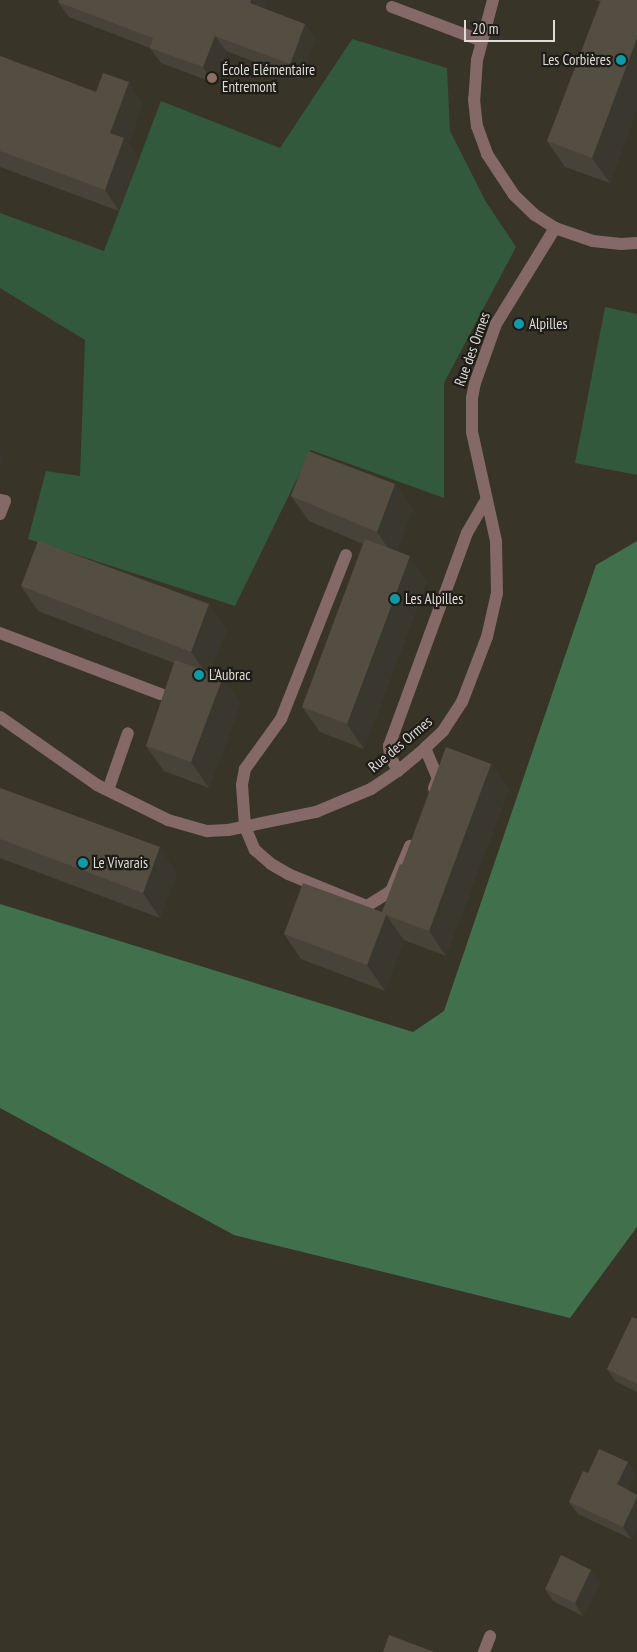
<!DOCTYPE html>
<meta charset="utf-8">
<style>
body{margin:0}
#map{position:relative;width:637px;height:1652px;overflow:hidden;background:#383428;font-family:"PT Sans Narrow",sans-serif}
div>[style]{position:absolute}
.green>*{inset:0;background:#32593c}
.forest>*{inset:0;background:#40714c}
.minor>*{height:12px;margin:-6px;padding:0 6px;transform-origin:6px;border-radius:6px;background:#846967}
.wall>*{inset:0;background:#474338}
.shaded-wall>*{inset:0;background:#3a372e}
.building>*{inset:0;background:#534e41}
.dots>*{width:14px;height:14px;translate:-50% -50%;box-sizing:border-box;border:2px solid #1e1c16;border-radius:50%}
span{translate:-50% -50%;white-space:nowrap;text-align:center;line-height:1.15;-webkit-text-stroke:4.5px #1e1c16;paint-order:stroke}
.poi-label{font-size:15px;color:#dedcd4}
.right{translate:-100% -50%;text-align:right}
.left{translate:0 -50%;text-align:left}
.street-label{font-size:15px;color:#dedcd4}
.scale{position:absolute;left:464px;top:20px;width:91px;height:22px;box-sizing:border-box;border:2px solid #dedcd4;border-top:0;padding-left:6px;font-size:15px;line-height:18px;white-space:nowrap;color:#dedcd4;-webkit-text-stroke:4px #1e1c16;paint-order:stroke}
</style>
<div id="map">
<div class="green">
<div style="clip-path:polygon(352px 39px,447px 68px,450px 131px,486px 202px,516px 247px,444px 383px,444px 498px,311px 450px,235px 606px,28px 539px,46px 471px,80px 476px,85px 340px,0 288px,0 213px,104px 251px,161px 101px,280px 148px)"></div>
<div style="clip-path:polygon(605px 307px,637px 314px,637px 475px,575px 463px)"></div>
</div>
<div class="forest">
<div style="clip-path:polygon(637px 541px,637px 1227px,570px 1318px,234px 1235px,0 1108px,0 904px,413px 1032px,444px 1011px,596px 565px)"></div>
</div>
<div class="minor">
<div style="left:493px;top:0;width:62px;rotate:104.9deg"></div>
<div style="left:477px;top:60px;width:39px;rotate:94deg"></div>
<div style="left:474px;top:99px;width:27px;rotate:84deg"></div>
<div style="left:477px;top:126px;width:30px;rotate:70deg"></div>
<div style="left:487px;top:154px;width:49px;rotate:56.6deg"></div>
<div style="left:514px;top:195px;width:29px;rotate:44deg"></div>
<div style="left:535px;top:215px;width:24px;rotate:33deg"></div>
<div style="left:555px;top:228px;width:40px;rotate:18.9deg"></div>
<div style="left:593px;top:241px;width:28px;rotate:6deg"></div>
<div style="left:621px;top:244px;width:16px;rotate:-4deg"></div>
<div style="left:392px;top:7px;width:96px;rotate:20.7deg"></div>
<div style="left:0;top:500px;width:5px;rotate:11deg"></div>
<div style="left:5px;top:501px;width:14px;rotate:111deg"></div>
<div style="left:346px;top:555px;width:176px;rotate:111.6deg"></div>
<div style="left:281px;top:719px;width:62px;rotate:125.8deg"></div>
<div style="left:245px;top:769px;width:16px;rotate:101deg"></div>
<div style="left:242px;top:785px;width:42px;rotate:85.9deg"></div>
<div style="left:245px;top:827px;width:25px;rotate:67deg"></div>
<div style="left:255px;top:850px;width:21px;rotate:41deg"></div>
<div style="left:271px;top:864px;width:20px;rotate:30deg"></div>
<div style="left:288px;top:874px;width:85px;rotate:22.1deg"></div>
<div style="left:367px;top:906px;width:28px;rotate:-32deg"></div>
<div style="left:391px;top:891px;width:49px;rotate:-67.1deg"></div>
<div style="left:0;top:633px;width:172px;rotate:20.8deg"></div>
<div style="left:0;top:717px;width:118px;rotate:35deg"></div>
<div style="left:97px;top:785px;width:79px;rotate:26.2deg"></div>
<div style="left:168px;top:820px;width:41px;rotate:15.8deg"></div>
<div style="left:207px;top:831px;width:21px;rotate:-3deg"></div>
<div style="left:228px;top:830px;width:90px;rotate:-11.6deg"></div>
<div style="left:316px;top:812px;width:60px;rotate:-22.7deg"></div>
<div style="left:371px;top:789px;width:32px;rotate:-34deg"></div>
<div style="left:398px;top:771px;width:35px;rotate:-40deg"></div>
<div style="left:425px;top:748px;width:25px;rotate:-43deg"></div>
<div style="left:443px;top:731px;width:35px;rotate:-57deg"></div>
<div style="left:462px;top:702px;width:70px;rotate:-69deg"></div>
<div style="left:487px;top:637px;width:45px;rotate:-77.2deg"></div>
<div style="left:497px;top:593px;width:52px;rotate:-91.1deg"></div>
<div style="left:496px;top:541px;width:112px;rotate:-102.4deg"></div>
<div style="left:472px;top:432px;width:34px;rotate:-90deg"></div>
<div style="left:472px;top:398px;width:15px;rotate:-79deg"></div>
<div style="left:475px;top:383px;width:63px;rotate:-70.4deg"></div>
<div style="left:496px;top:324px;width:113px;rotate:-58.4deg"></div>
<div style="left:425px;top:748px;width:33px;rotate:67deg"></div>
<div style="left:438px;top:778px;width:11px;rotate:112deg"></div>
<div style="left:398px;top:771px;width:17px;rotate:-118deg"></div>
<div style="left:390px;top:756px;width:10px;rotate:-96deg"></div>
<div style="left:389px;top:746px;width:227px;rotate:-69.9deg"></div>
<div style="left:467px;top:533px;width:38px;rotate:-60deg"></div>
<div style="left:108px;top:790px;width:60px;rotate:-70.7deg"></div>
<div style="left:484px;top:1652px;width:17px;rotate:-69deg"></div>
</div>
<div class="wall">
<div style="clip-path:polygon(595px 0,637px 0,637px 110px,610px 183px,565px 167px,547px 141px,600px 2px)"></div>
<div style="clip-path:polygon(267px 1px,265px 9px,316px 39px,301px 79px,226px 51px,214px 83px,161px 63px,150px 48px,69px 17px,58px 2px)"></div>
<div style="clip-path:polygon(0 56px,96px 92px,143px 103px,128px 144px,139px 159px,119px 211px,0 167px)"></div>
<div style="clip-path:polygon(395px 484px,413px 509px,397px 551px,427px 581px,364px 749px,320px 732px,302px 707px,363px 544px,309px 521px,291px 496px)"></div>
<div style="clip-path:polygon(21px 586px,227px 630px,210px 673px,241px 703px,209px 788px,164px 771px,146px 746px,174px 663px,38px 611px)"></div>
<div style="clip-path:polygon(491px 764px,509px 789px,446px 956px,404px 940px,385px 991px,301px 959px,284px 934px,382px 912px,402px 865px)"></div>
<div style="clip-path:polygon(0 788px,177px 873px,160px 918px,0 858px)"></div>
<div style="clip-path:polygon(637px 1319px,637px 1392px,615px 1381px,607px 1369px)"></div>
<div style="clip-path:polygon(628px 1462px,636px 1475px,628px 1491px,637px 1495px,637px 1527px,631px 1539px,578px 1514px,569px 1502px,588px 1473px)"></div>
<div style="clip-path:polygon(600px 1582px,583px 1616px,553px 1601px,545px 1589px)"></div>
</div>
<div class="shaded-wall">
<div style="clip-path:polygon(251px 0,266px 0,267px 1px,261px 19px,250px 3px)"></div>
<div style="clip-path:polygon(305px 24px,316px 39px,301px 79px,290px 64px)"></div>
<div style="clip-path:polygon(215px 36px,226px 51px,214px 83px,203px 67px)"></div>
<div style="clip-path:polygon(637px 38px,637px 110px,610px 183px,592px 158px)"></div>
<div style="clip-path:polygon(129px 82px,143px 103px,128px 144px,139px 159px,119px 211px,105px 190px,110px 133px)"></div>
<div style="clip-path:polygon(0 455px,3px 459px,0 467px)"></div>
<div style="clip-path:polygon(395px 484px,413px 509px,395px 558px,377px 532px)"></div>
<div style="clip-path:polygon(410px 556px,427px 581px,364px 749px,347px 724px)"></div>
<div style="clip-path:polygon(209px 604px,227px 630px,209px 677px,191px 652px)"></div>
<div style="clip-path:polygon(223px 677px,241px 703px,209px 788px,191px 762px)"></div>
<div style="clip-path:polygon(491px 764px,509px 789px,446px 956px,429px 931px)"></div>
<div style="clip-path:polygon(160px 847px,177px 873px,160px 918px,143px 893px)"></div>
<div style="clip-path:polygon(386px 915px,404px 940px,385px 991px,367px 965px)"></div>
<div style="clip-path:polygon(628px 1462px,636px 1475px,626px 1496px,617px 1484px)"></div>
<div style="clip-path:polygon(637px 1497px,637px 1527px,631px 1539px,623px 1527px)"></div>
<div style="clip-path:polygon(591px 1570px,600px 1582px,583px 1616px,575px 1603px)"></div>
</div>
<div class="building">
<div style="clip-path:polygon(59px 0,251px 0,250px 3px,305px 24px,290px 64px,215px 36px,203px 67px,150px 48px,153px 38px,58px 2px)"></div>
<div style="clip-path:polygon(601px 0,637px 0,637px 38px,592px 158px,547px 141px)"></div>
<div style="clip-path:polygon(0 56px,96px 92px,103px 73px,129px 82px,110px 133px,124px 138px,105px 190px,0 151px)"></div>
<div style="clip-path:polygon(308px 451px,395px 484px,377px 532px,291px 496px)"></div>
<div style="clip-path:polygon(365px 539px,410px 556px,347px 724px,302px 707px)"></div>
<div style="clip-path:polygon(38px 541px,209px 604px,191px 652px,21px 586px)"></div>
<div style="clip-path:polygon(175px 660px,223px 677px,191px 762px,146px 746px)"></div>
<div style="clip-path:polygon(446px 747px,491px 764px,429px 931px,386px 915px,367px 965px,284px 934px,303px 883px,382px 912px,400px 864px,402px 865px)"></div>
<div style="clip-path:polygon(0 788px,160px 847px,143px 893px,0 839px)"></div>
<div style="clip-path:polygon(632px 1317px,637px 1319px,637px 1384px,607px 1369px)"></div>
<div style="clip-path:polygon(599px 1449px,628px 1462px,617px 1484px,637px 1495px,637px 1497px,623px 1527px,569px 1502px,583px 1471px,588px 1473px)"></div>
<div style="clip-path:polygon(561px 1555px,591px 1570px,575px 1603px,545px 1589px)"></div>
<div style="clip-path:polygon(389px 1635px,434px 1652px,383px 1652px)"></div>
</div>
<div class="dots">
<div style="left:621px;top:60px;background:#0f9aa8"></div>
<div style="left:212px;top:78px;background:#8d6e63"></div>
<div style="left:519px;top:324px;background:#0f9aa8"></div>
<div style="left:395px;top:599px;background:#0f9aa8"></div>
<div style="left:199px;top:675px;background:#0f9aa8"></div>
<div style="left:83px;top:863px;background:#0f9aa8"></div>
</div>
<div class="poi-label">
<span class="right" style="left:611px;top:60px">Les Corbières</span>
<span class="left" style="left:222px;top:78px">École Elémentaire<br>Entremont</span>
<span class="left" style="left:529px;top:324px">Alpilles</span>
<span class="left" style="left:405px;top:599px">Les Alpilles</span>
<span class="left" style="left:209px;top:675px">L'Aubrac</span>
<span class="left" style="left:93px;top:863px">Le Vivarais</span>
</div>
<div class="street-label">
<span style="left:472px;top:349px;rotate:-70deg">Rue des Ormes</span>
<span style="left:400px;top:744px;rotate:-40deg">Rue des Ormes</span>
</div>
<div class="scale">20 m</div>
</div>
